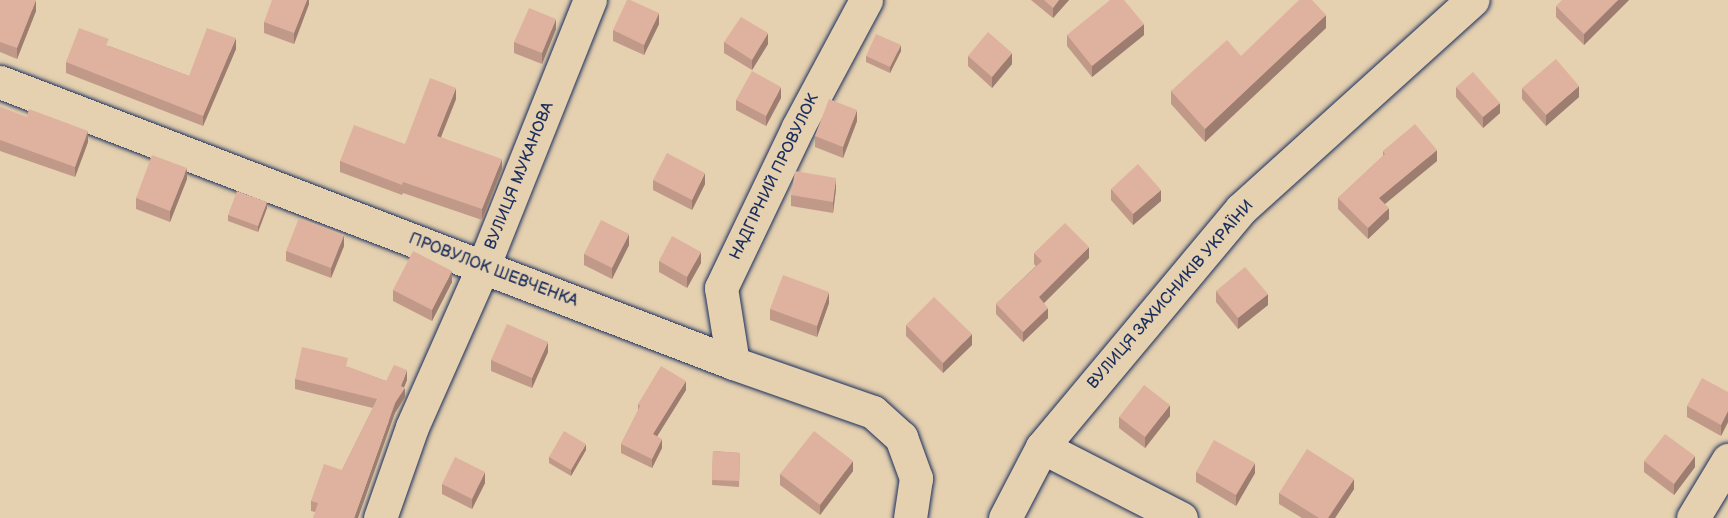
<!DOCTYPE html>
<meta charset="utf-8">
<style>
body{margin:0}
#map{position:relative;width:1728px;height:518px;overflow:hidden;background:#e5d0af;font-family:"Balsamiq Sans",sans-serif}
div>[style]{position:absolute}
.roads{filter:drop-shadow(0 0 2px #1b2f5e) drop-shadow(0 0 2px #1b2f5e)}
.minor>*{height:33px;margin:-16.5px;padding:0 16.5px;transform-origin:16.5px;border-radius:16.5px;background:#e5d0af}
.wall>*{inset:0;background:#c09989}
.shaded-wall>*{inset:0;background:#9c7d6f}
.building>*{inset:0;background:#dfb29f}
span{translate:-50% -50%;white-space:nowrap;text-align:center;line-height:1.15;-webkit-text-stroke:4.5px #e5d0af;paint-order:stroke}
.street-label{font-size:16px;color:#1b2f5e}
</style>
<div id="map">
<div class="roads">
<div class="minor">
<div style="left:0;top:82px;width:785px;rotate:20.97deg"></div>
<div style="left:733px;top:363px;width:148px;rotate:19.3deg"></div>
<div style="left:873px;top:412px;width:38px;rotate:42deg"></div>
<div style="left:901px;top:437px;width:44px;rotate:69.9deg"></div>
<div style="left:916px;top:478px;width:40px;rotate:98.5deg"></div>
<div style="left:733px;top:363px;width:76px;rotate:-99.1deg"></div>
<div style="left:721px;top:288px;width:178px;rotate:-64.4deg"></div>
<div style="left:798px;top:127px;width:144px;rotate:-61.8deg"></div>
<div style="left:1042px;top:447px;width:156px;rotate:27.1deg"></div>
<div style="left:380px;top:518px;width:96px;rotate:-70.6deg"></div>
<div style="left:412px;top:427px;width:175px;rotate:-66.1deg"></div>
<div style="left:483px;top:267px;width:288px;rotate:-68.2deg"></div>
<div style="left:1005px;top:518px;width:80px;rotate:-62.5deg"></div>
<div style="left:1042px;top:447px;width:310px;rotate:-50.1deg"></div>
<div style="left:1241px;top:209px;width:312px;rotate:-42.1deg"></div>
<div style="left:1693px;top:518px;width:68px;rotate:-58.9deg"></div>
</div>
</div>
<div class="wall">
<div style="clip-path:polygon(0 0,36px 11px,17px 59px,0 52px)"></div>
<div style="clip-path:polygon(309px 0,309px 4px,294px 44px,264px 33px,264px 22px)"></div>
<div style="clip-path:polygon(1031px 0,1069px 0,1053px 18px)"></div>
<div style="clip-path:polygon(1629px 0,1584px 45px,1556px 17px,1556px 6px)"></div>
<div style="clip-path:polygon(659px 24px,644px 55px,613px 41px,613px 30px)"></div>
<div style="clip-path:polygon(1326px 28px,1205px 142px,1171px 104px,1171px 91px,1241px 56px)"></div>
<div style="clip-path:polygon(556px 29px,542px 64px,514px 53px,514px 42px)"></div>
<div style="clip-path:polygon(1067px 35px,1144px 35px,1092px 77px,1067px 46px)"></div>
<div style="clip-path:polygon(724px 42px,768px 44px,752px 70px,724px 53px)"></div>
<div style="clip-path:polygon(109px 46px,189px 76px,236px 49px,203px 126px,66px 73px,66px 62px)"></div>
<div style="clip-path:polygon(901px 51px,890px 73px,866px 62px,866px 56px)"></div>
<div style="clip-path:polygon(968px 56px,1012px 64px,992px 88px,968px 66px)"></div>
<div style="clip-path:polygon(1456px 87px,1500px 113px,1483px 128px,1456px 97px)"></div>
<div style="clip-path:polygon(1522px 88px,1579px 97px,1546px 126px,1522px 99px)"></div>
<div style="clip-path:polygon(781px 98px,766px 126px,736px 110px,736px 100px)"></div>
<div style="clip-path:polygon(456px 99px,441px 137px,502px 169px,482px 220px,403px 193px,402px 195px,340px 172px,340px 161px,405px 144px)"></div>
<div style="clip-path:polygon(0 107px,88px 142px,75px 177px,0 151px)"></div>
<div style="clip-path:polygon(857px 121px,843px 158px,815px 147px,815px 136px)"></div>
<div style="clip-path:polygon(1383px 151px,1437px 161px,1384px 204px,1389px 219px,1368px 239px,1338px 209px,1338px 198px,1383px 156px)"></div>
<div style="clip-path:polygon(187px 179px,170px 222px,136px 209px,136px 198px)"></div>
<div style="clip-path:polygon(653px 180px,705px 184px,692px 210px,653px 190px)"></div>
<div style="clip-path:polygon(836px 189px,833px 213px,791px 206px,791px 195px)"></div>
<div style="clip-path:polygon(1111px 189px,1161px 201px,1133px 225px,1111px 200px)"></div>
<div style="clip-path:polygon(267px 208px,258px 232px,228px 221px,228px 215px)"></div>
<div style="clip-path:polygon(629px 245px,612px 279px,584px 265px,584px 254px)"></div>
<div style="clip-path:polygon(344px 246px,331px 278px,286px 261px,286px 251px)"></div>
<div style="clip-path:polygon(1034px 253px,1089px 258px,1044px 303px,1048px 318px,1023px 342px,996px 314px,996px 304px,1036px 266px,1034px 264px)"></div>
<div style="clip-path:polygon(659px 261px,701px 263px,687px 288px,659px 272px)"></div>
<div style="clip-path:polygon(452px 282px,432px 321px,393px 301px,393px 290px)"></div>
<div style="clip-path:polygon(1216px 291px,1268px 305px,1238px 329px,1216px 302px)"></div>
<div style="clip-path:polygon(829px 303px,817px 337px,770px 320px,770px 309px)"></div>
<div style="clip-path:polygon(906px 325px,972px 345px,943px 373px,906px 336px)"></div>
<div style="clip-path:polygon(548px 352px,532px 388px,491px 371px,491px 360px)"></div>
<div style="clip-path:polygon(348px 367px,386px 381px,407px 380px,404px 387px,405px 397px,395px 413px,315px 512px,311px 511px,311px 501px,342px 470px,373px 408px,295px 389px,295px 379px)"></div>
<div style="clip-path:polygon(686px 390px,657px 436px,662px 448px,652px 468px,621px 453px,621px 444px,638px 411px,638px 404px)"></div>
<div style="clip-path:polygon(1728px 392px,1728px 422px,1721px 436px,1687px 417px,1687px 406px)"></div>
<div style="clip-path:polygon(1170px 416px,1145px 448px,1119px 428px,1119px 417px)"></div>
<div style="clip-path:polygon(586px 450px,571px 476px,549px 463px,549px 457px)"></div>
<div style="clip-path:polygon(713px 451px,740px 453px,739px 487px,712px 485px)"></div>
<div style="clip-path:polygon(1644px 461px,1695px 467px,1674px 495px,1644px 472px)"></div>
<div style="clip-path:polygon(853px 471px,820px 515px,780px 485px,780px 474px)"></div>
<div style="clip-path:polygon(1196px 472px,1255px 473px,1236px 506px,1196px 482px)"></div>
<div style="clip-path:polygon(485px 483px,472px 509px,442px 494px,442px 484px)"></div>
<div style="clip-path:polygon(1354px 489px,1335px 518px,1302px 518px,1279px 504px,1279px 493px)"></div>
</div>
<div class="shaded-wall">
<div style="clip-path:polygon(36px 0,36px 11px,17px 59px,17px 48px)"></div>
<div style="clip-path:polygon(307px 0,309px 0,309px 4px,294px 44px,294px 33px)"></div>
<div style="clip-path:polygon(1059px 0,1069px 0,1053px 18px,1053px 8px)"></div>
<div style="clip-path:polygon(1618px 0,1629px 0,1584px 45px,1584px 34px)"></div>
<div style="clip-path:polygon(659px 13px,659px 24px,644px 55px,644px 45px)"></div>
<div style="clip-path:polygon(1326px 15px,1326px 28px,1205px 142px,1205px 129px)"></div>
<div style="clip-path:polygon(556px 19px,556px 29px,542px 64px,542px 53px)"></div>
<div style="clip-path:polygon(1144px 24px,1144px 35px,1092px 77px,1092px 66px)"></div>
<div style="clip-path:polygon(768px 33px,768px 44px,752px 70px,752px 60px)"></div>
<div style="clip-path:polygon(236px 38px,236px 49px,203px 126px,203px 116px)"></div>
<div style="clip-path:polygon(901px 45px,901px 51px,890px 73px,890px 67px)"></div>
<div style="clip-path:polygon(1012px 53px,1012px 64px,992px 88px,992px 77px)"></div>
<div style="clip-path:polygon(1579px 86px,1579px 97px,1546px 126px,1546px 115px)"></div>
<div style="clip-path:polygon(781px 87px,781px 98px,766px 126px,766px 116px)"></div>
<div style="clip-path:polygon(456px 88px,456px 99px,437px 147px,437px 136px)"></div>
<div style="clip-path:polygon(1500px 103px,1500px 113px,1483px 128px,1483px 117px)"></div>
<div style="clip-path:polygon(857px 110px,857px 121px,843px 158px,843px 147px)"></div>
<div style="clip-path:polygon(88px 131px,88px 142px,75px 177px,75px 167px)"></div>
<div style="clip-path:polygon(1437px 150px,1437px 161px,1379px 209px,1379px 198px)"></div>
<div style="clip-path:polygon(502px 159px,502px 169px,482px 220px,482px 209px)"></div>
<div style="clip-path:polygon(187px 168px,187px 179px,170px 222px,170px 211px)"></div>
<div style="clip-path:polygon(705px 173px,705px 184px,692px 210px,692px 200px)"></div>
<div style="clip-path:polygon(836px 178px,836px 189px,833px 213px,833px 202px)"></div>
<div style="clip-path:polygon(1161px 190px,1161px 201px,1133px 225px,1133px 214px)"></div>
<div style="clip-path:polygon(267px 202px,267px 208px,258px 232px,258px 226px)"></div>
<div style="clip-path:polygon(1389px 208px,1389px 219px,1368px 239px,1368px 228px)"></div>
<div style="clip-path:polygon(629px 234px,629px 245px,612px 279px,612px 268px)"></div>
<div style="clip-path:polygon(344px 235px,344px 246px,331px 278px,331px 268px)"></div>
<div style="clip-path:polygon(1089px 247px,1089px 258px,1039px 308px,1039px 297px)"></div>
<div style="clip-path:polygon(701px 252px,701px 263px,687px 288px,687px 277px)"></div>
<div style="clip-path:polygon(452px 271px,452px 282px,432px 321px,432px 310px)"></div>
<div style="clip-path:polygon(829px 292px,829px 303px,817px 337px,817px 326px)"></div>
<div style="clip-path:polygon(1268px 294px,1268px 305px,1238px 329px,1238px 318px)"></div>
<div style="clip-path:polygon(1048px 308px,1048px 318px,1023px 342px,1023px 332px)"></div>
<div style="clip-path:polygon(972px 334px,972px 345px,943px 373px,943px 363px)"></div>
<div style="clip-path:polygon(548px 342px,548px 352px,532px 388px,532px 378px)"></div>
<div style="clip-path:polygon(407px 370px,407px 380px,403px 390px,405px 388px,405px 397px,395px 413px,358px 518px,354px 518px)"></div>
<div style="clip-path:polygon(686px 381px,686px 390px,653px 443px,653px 434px)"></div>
<div style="clip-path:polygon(1170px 405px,1170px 416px,1145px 448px,1145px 437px)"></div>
<div style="clip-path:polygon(1728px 411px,1728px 422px,1721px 436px,1721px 425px)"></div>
<div style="clip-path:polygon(662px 439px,662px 448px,652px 468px,652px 459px)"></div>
<div style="clip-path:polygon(586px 444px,586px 450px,571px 476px,571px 470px)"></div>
<div style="clip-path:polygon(1695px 456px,1695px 467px,1674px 495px,1674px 484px)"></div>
<div style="clip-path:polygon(853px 461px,853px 471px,820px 515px,820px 505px)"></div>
<div style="clip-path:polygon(1255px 463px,1255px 473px,1236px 506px,1236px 495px)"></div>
<div style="clip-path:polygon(485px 472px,485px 483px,472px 509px,472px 499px)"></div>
<div style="clip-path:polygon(1354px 479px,1354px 489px,1335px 518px,1328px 518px)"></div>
</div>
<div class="building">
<div style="clip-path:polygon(0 0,36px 0,17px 48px,0 42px)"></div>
<div style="clip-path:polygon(272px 0,307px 0,294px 33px,264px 22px)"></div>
<div style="clip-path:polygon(627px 0,630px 0,659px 13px,644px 45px,613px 30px)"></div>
<div style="clip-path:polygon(1044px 0,1059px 0,1053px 8px)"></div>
<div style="clip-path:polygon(1110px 0,1124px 0,1144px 24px,1092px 66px,1067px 35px)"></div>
<div style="clip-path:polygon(1299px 0,1312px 0,1326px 15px,1205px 129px,1171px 91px,1227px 40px,1241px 56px)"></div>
<div style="clip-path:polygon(1562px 0,1618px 0,1584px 34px,1556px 6px)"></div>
<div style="clip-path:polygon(529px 8px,556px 19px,542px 53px,514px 42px)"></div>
<div style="clip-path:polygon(741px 17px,768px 33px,752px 60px,724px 42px)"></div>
<div style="clip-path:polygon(79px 28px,109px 39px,106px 45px,189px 76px,207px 28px,236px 38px,203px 116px,66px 62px)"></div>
<div style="clip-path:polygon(988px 32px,1012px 53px,992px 77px,968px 56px)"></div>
<div style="clip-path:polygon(876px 34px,901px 45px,890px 67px,866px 56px)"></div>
<div style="clip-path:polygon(1556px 59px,1579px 86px,1546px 115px,1522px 88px)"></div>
<div style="clip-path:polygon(752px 71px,781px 87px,766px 116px,736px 100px)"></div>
<div style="clip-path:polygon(1473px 72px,1500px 103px,1483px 117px,1456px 87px)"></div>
<div style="clip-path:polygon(430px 78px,456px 88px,437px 136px,502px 159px,482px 209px,403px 182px,402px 185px,340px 161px,354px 125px,405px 144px)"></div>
<div style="clip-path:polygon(829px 99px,857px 110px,843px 147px,815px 136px)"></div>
<div style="clip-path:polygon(0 107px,27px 117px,29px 109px,88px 131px,75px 167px,0 140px)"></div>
<div style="clip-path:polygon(1415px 124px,1437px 150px,1379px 198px,1389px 208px,1368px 228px,1338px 198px,1385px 154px,1383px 151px)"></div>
<div style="clip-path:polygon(667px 153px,705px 173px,692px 200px,653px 180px)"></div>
<div style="clip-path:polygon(152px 155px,187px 168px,170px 211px,136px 198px)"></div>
<div style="clip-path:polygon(1138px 164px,1161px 190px,1133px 214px,1111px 189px)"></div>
<div style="clip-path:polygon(795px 171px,836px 178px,833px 202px,791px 195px)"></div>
<div style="clip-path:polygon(237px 191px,267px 202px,258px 226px,228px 215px)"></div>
<div style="clip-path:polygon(299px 218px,344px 235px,331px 268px,286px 251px)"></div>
<div style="clip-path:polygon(601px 220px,629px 234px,612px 268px,584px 254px)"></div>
<div style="clip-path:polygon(1065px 223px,1089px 247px,1039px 297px,1048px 308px,1023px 332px,996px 304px,1042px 261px,1034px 253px)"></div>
<div style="clip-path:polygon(672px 236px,701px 252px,687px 277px,659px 261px)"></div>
<div style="clip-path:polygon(413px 251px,452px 271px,432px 310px,393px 290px)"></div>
<div style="clip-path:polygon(1245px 267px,1268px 294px,1238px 318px,1216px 291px)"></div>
<div style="clip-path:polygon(783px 275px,829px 292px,817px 326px,770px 309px)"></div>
<div style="clip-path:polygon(934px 297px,972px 334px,943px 363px,906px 325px)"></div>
<div style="clip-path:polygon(507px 324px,548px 342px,532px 378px,491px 360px)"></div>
<div style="clip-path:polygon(302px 347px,348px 358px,346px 366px,386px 381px,394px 365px,407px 370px,401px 386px,405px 388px,395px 403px,354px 518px,313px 518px,318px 503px,311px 501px,324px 464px,342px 470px,377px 399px,295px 379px)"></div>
<div style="clip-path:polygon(661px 366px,686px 381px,653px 434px,662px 439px,652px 459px,621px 444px,640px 406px,638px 404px)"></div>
<div style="clip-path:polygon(1702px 378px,1728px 392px,1728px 411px,1721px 425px,1687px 406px)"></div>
<div style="clip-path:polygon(1144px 385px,1170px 405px,1145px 437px,1119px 417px)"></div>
<div style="clip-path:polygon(564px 431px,586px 444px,571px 470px,549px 457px)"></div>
<div style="clip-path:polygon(814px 431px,853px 461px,820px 505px,780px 474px)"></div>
<div style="clip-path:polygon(1665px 434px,1695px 456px,1674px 484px,1644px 461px)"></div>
<div style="clip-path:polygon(1214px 440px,1255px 463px,1236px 495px,1196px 472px)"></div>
<div style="clip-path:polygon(1307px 449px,1354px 479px,1328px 518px,1319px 518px,1279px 493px)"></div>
<div style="clip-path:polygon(713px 451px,740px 453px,739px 481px,712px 480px)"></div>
<div style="clip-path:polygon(455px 457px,485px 472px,472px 499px,442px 484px)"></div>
</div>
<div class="street-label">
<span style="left:520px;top:176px;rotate:-68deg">ВУЛИЦЯ МУКАНОВА</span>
<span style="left:775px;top:177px;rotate:-64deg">НАДГІРНИЙ ПРОВУЛОК</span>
<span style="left:493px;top:271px;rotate:21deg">ПРОВУЛОК ШЕВЧЕНКА</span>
<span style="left:1171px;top:295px;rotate:-49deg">ВУЛИЦЯ ЗАХИСНИКІВ УКРАЇНИ</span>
</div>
</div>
